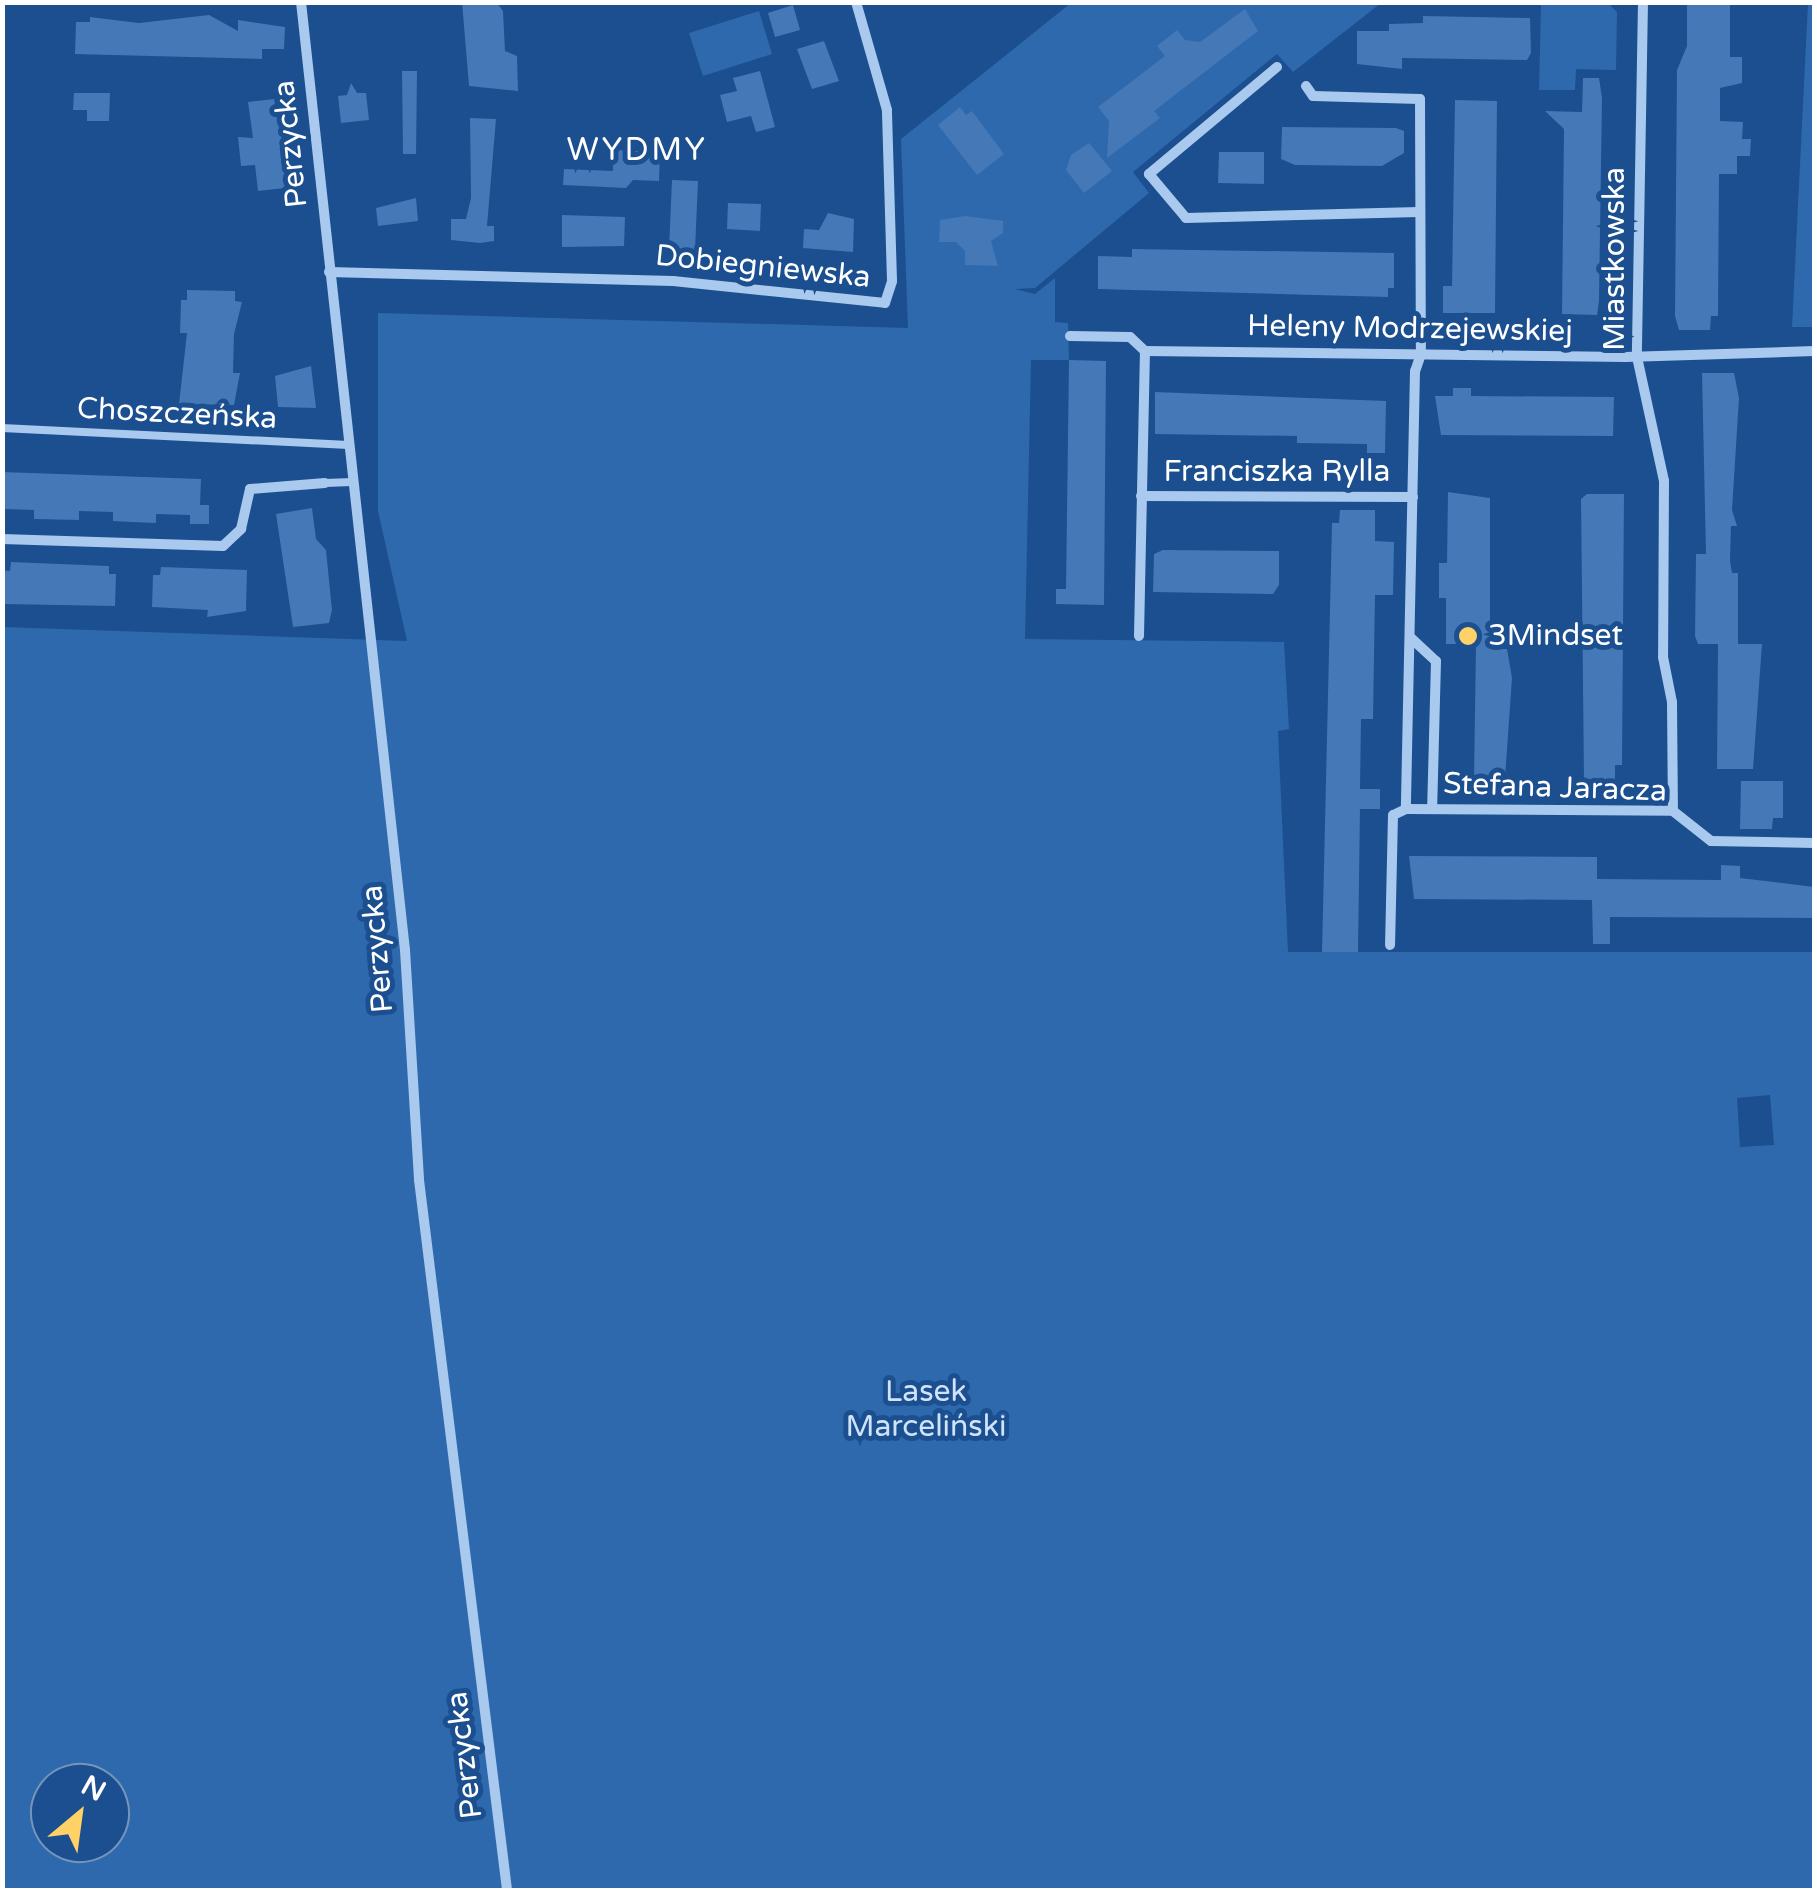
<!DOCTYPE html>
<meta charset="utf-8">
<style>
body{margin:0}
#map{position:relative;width:1817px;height:1893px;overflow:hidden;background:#1b4f8f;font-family:"Varela Round",sans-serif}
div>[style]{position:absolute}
.green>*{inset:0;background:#2e69ad}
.building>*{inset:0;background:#4478b7}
.lane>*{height:8px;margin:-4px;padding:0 4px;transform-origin:4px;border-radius:4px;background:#a9c9ee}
.street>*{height:10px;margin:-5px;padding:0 5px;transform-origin:5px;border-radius:5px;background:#a9c9ee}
.dots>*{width:28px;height:28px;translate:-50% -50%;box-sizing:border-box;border:5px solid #1b4f8f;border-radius:50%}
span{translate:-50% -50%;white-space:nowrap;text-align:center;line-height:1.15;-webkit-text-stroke:10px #1b4f8f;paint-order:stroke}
.street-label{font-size:30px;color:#fff}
.poi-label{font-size:30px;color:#fff}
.left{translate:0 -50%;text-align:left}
.park-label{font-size:30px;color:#cfe3fa}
.neighbourhood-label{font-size:32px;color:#fff;letter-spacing:2.5px}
.frame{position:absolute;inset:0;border:5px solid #fff;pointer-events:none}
.north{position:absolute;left:30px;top:1763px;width:100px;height:100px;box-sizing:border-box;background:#1b4f8f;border:2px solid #7695bc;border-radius:50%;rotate:29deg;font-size:28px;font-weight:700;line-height:40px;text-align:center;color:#fff}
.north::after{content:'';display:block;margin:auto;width:35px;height:45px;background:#ffd166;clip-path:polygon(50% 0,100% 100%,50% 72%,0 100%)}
</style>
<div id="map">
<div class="green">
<div style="clip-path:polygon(evenodd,1071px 3px,1381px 3px,1293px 72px,1277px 54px,1133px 172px,1149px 193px,1035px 288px,1015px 289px,1035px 294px,1055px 278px,1055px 322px,1068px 323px,1069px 360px,1031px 360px,1025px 639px,1284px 642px,1289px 729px,1278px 731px,1288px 952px,1814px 952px,1814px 1890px,3px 1890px,3px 627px,407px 641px,378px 511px,378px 313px,908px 328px,901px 139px,1071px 3px,1770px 1095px,1774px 1145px,1740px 1147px,1737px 1098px,1770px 1095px,1071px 3px,50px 1783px,110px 1783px,110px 1843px,50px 1843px,50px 1783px)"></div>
<div style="clip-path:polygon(1808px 3px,1814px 3px,1814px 327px,1792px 327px)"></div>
<div style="clip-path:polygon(1541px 5px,1610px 5px,1617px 12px,1616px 70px,1576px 69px,1575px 90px,1539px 90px)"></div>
<div style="clip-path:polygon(759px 11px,772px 54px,703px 76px,689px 33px)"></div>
</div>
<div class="building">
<div style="clip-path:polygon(462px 2px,496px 2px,503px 11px,505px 51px,517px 56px,518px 91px,469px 86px)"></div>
<div style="clip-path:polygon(1687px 2px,1730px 2px,1730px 57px,1742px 57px,1742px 83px,1720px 88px,1720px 121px,1743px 122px,1742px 139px,1751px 139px,1750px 156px,1737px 156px,1737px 174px,1719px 174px,1718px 316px,1711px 316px,1710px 330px,1679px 330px,1675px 316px,1677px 70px,1687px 46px)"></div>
<div style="clip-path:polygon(793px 5px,800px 30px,775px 37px,768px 13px)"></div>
<div style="clip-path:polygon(1245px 9px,1258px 31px,1154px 111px,1160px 118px,1107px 158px,1109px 121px,1098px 107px,1165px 56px,1157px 46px,1177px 30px,1185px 40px,1200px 42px)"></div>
<div style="clip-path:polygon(209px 15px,238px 31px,238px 20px,285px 27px,284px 49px,262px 49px,262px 59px,75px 54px,76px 22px,90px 22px,90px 17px,139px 23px)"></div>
<div style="clip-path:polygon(1423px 16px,1530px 18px,1531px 53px,1527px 60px,1402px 58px,1402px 69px,1357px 64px,1357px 31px,1389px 31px,1389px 24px,1423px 23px)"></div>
<div style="clip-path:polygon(824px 41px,839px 81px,812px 89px,797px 49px)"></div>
<div style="clip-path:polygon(402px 71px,417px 71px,416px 154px,403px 154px)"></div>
<div style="clip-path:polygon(760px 71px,775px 127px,756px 132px,751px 116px,727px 122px,720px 95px,737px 91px,733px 78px)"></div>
<div style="clip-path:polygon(1583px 78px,1599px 78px,1602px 98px,1599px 301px,1597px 315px,1562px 314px,1564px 129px,1545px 111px,1582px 112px)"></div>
<div style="clip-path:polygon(351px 83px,357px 93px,366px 93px,369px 120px,341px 123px,338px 96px,347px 95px)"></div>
<div style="clip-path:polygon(74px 93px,110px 93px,109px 121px,87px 121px,87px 110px,73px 110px)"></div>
<div style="clip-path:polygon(274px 99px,289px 177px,285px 188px,258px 191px,255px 165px,241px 166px,238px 137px,253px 138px,248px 102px)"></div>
<div style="clip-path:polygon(1455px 100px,1497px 101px,1495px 313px,1443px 313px,1443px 286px,1452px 286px)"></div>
<div style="clip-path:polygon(960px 107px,966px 115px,972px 111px,1004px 154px,977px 175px,938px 125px)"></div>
<div style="clip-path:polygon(470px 118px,496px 119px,487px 226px,494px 226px,494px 241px,480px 243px,451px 240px,451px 219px,466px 219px,471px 198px)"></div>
<div style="clip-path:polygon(1282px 127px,1396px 128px,1404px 131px,1404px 153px,1382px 166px,1295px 165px,1281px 159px)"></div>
<div style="clip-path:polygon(1089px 143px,1112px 171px,1084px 193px,1066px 170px,1071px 155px)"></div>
<div style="clip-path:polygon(613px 150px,660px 152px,659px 181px,633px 180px,626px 188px,563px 185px,564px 169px,613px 171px)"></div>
<div style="clip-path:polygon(1219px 152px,1264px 152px,1264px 184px,1218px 183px)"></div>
<div style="clip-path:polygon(672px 180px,698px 181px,695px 250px,669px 249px)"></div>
<div style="clip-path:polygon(416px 198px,418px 221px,378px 226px,376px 208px)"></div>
<div style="clip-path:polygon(728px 203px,761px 204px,760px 231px,727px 229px)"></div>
<div style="clip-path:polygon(828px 213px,854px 219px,853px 252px,803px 248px,804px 229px,819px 230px)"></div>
<div style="clip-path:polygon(562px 215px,625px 217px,624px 246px,562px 247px)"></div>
<div style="clip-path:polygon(965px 216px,1003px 221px,1003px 233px,991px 241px,998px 266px,965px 265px,965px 251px,956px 242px,939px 242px,940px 220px)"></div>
<div style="clip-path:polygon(1132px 249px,1394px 253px,1394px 288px,1388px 288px,1388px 297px,1098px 289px,1098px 256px,1132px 257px)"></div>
<div style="clip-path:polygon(187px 290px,235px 291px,235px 301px,242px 302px,234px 334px,233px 373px,240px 373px,234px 405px,179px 404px,187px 333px,180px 333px,181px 300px,187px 300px)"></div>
<div style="clip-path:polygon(1069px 360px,1106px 361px,1104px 605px,1056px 604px,1056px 589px,1066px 589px)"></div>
<div style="clip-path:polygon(311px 366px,316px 408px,278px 407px,275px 376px)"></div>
<div style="clip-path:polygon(1702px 373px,1734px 373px,1739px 398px,1732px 510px,1737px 526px,1731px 526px,1730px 561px,1732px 573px,1738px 573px,1738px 644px,1762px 644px,1753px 769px,1717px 769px,1718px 644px,1698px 644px,1695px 636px,1696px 554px,1706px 554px)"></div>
<div style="clip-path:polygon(1453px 388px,1471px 388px,1471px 396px,1614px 397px,1613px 436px,1441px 435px,1435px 396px,1453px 396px)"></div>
<div style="clip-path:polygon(1155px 392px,1386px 401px,1385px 453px,1367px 453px,1367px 444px,1297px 443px,1297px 436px,1155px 434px)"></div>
<div style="clip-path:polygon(2px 472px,201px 479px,200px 505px,209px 505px,209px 524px,190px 524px,190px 515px,156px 514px,156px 523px,131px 522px,113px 521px,113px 512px,79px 511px,79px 520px,34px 519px,34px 510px,4px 509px)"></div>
<div style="clip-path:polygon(1448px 492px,1490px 498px,1490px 649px,1507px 649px,1512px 678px,1505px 778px,1474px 778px,1476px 644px,1446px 644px,1446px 598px,1439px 598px,1439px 563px,1447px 563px)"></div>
<div style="clip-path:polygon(1587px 494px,1624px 494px,1622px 765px,1615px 765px,1615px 780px,1584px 779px,1581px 499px)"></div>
<div style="clip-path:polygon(312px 508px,316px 539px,326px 550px,332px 610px,329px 623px,293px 627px,276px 514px)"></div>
<div style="clip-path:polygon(1340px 510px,1375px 510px,1375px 541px,1394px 542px,1393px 595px,1375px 595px,1373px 719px,1361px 719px,1360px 789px,1380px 789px,1380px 809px,1360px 809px,1358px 952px,1322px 952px,1332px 523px,1339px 523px)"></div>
<div style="clip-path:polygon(1163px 550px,1279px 551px,1279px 585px,1273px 594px,1153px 592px,1154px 554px)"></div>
<div style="clip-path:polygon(11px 562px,109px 566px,109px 574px,116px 574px,115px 606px,2px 604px,2px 570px,10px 571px)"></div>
<div style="clip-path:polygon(161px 567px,247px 570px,246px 611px,207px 617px,208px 610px,152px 607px,153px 575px,160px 575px)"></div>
<div style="clip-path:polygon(1741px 781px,1783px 781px,1783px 818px,1773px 818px,1772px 829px,1740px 829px)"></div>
<div style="clip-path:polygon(1409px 856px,1597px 857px,1597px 879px,1721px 880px,1721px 865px,1740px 866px,1740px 878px,1814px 887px,1814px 918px,1610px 917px,1610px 944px,1593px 944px,1592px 900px,1414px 899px)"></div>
</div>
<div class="lane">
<div style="left:2px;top:428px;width:347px;rotate:2.8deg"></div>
<div style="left:325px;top:483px;width:28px;rotate:-2deg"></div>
</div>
<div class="street">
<div style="left:301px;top:2px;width:954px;rotate:83.74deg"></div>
<div style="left:405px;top:950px;width:230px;rotate:86.5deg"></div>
<div style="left:419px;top:1180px;width:715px;rotate:82.93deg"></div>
<div style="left:1643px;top:2px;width:355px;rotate:91deg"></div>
<div style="left:1637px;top:357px;width:127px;rotate:77.7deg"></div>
<div style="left:1664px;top:481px;width:176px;rotate:90.3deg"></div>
<div style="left:1663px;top:657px;width:46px;rotate:78.7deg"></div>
<div style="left:1672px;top:702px;width:109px;rotate:89.5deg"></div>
<div style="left:1277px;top:67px;width:167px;rotate:140.1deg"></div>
<div style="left:1149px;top:174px;width:57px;rotate:49.9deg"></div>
<div style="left:1186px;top:218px;width:233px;rotate:-1.5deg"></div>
<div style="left:1306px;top:86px;width:12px;rotate:55deg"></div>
<div style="left:1313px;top:96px;width:107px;rotate:1.6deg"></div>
<div style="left:1420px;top:99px;width:255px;rotate:89.8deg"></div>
<div style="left:1421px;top:354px;width:18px;rotate:109deg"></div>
<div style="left:1415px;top:371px;width:438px;rotate:91.2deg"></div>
<div style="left:1406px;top:809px;width:14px;rotate:155deg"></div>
<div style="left:1393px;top:815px;width:130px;rotate:91.3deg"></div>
<div style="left:329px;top:272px;width:344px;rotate:1.5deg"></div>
<div style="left:673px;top:281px;width:213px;rotate:5.9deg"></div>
<div style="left:885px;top:303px;width:23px;rotate:-72deg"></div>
<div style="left:892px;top:281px;width:171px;rotate:-91.7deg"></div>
<div style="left:887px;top:110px;width:112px;rotate:-106deg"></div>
<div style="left:1070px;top:336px;width:60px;rotate:1deg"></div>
<div style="left:1130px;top:337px;width:21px;rotate:43deg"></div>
<div style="left:1145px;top:351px;width:481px;rotate:0.7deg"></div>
<div style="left:1626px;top:357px;width:188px;rotate:-1.8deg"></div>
<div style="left:1141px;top:496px;width:272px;rotate:0.2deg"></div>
<div style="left:2px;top:539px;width:221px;rotate:1.8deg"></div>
<div style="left:223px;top:546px;width:25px;rotate:-43deg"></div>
<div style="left:241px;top:529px;width:41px;rotate:-77.3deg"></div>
<div style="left:250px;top:489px;width:75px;rotate:-4.6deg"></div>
<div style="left:1139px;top:636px;width:285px;rotate:-88.8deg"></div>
<div style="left:1411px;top:638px;width:34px;rotate:43deg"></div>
<div style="left:1436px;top:661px;width:148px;rotate:91.5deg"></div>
<div style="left:1406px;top:809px;width:267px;rotate:0.4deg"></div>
<div style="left:1673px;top:811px;width:48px;rotate:38.3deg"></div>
<div style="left:1711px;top:841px;width:103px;rotate:1.1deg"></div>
</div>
<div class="dots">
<div style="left:1468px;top:636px;background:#ffd166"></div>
</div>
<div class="street-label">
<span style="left:291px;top:144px;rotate:-96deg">Perzycka</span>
<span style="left:1615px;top:259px;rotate:-90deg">Miastkowska</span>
<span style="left:763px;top:267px;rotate:6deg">Dobiegniewska</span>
<span style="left:1410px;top:329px;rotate:1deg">Heleny Modrzejewskiej</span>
<span style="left:177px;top:414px;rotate:3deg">Choszczeńska</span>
<span style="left:1277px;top:472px">Franciszka Rylla</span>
<span style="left:1555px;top:788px;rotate:2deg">Stefana Jaracza</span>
<span style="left:378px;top:949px;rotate:-95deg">Perzycka</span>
<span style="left:465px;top:1755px;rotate:-97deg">Perzycka</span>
</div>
<div class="poi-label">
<span class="left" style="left:1488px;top:636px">3Mindset</span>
</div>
<div class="park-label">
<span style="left:926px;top:1409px">Lasek<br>Marceliński</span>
</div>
<div class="neighbourhood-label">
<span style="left:637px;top:150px">WYDMY</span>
</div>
<div class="frame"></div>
<div class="north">N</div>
</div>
